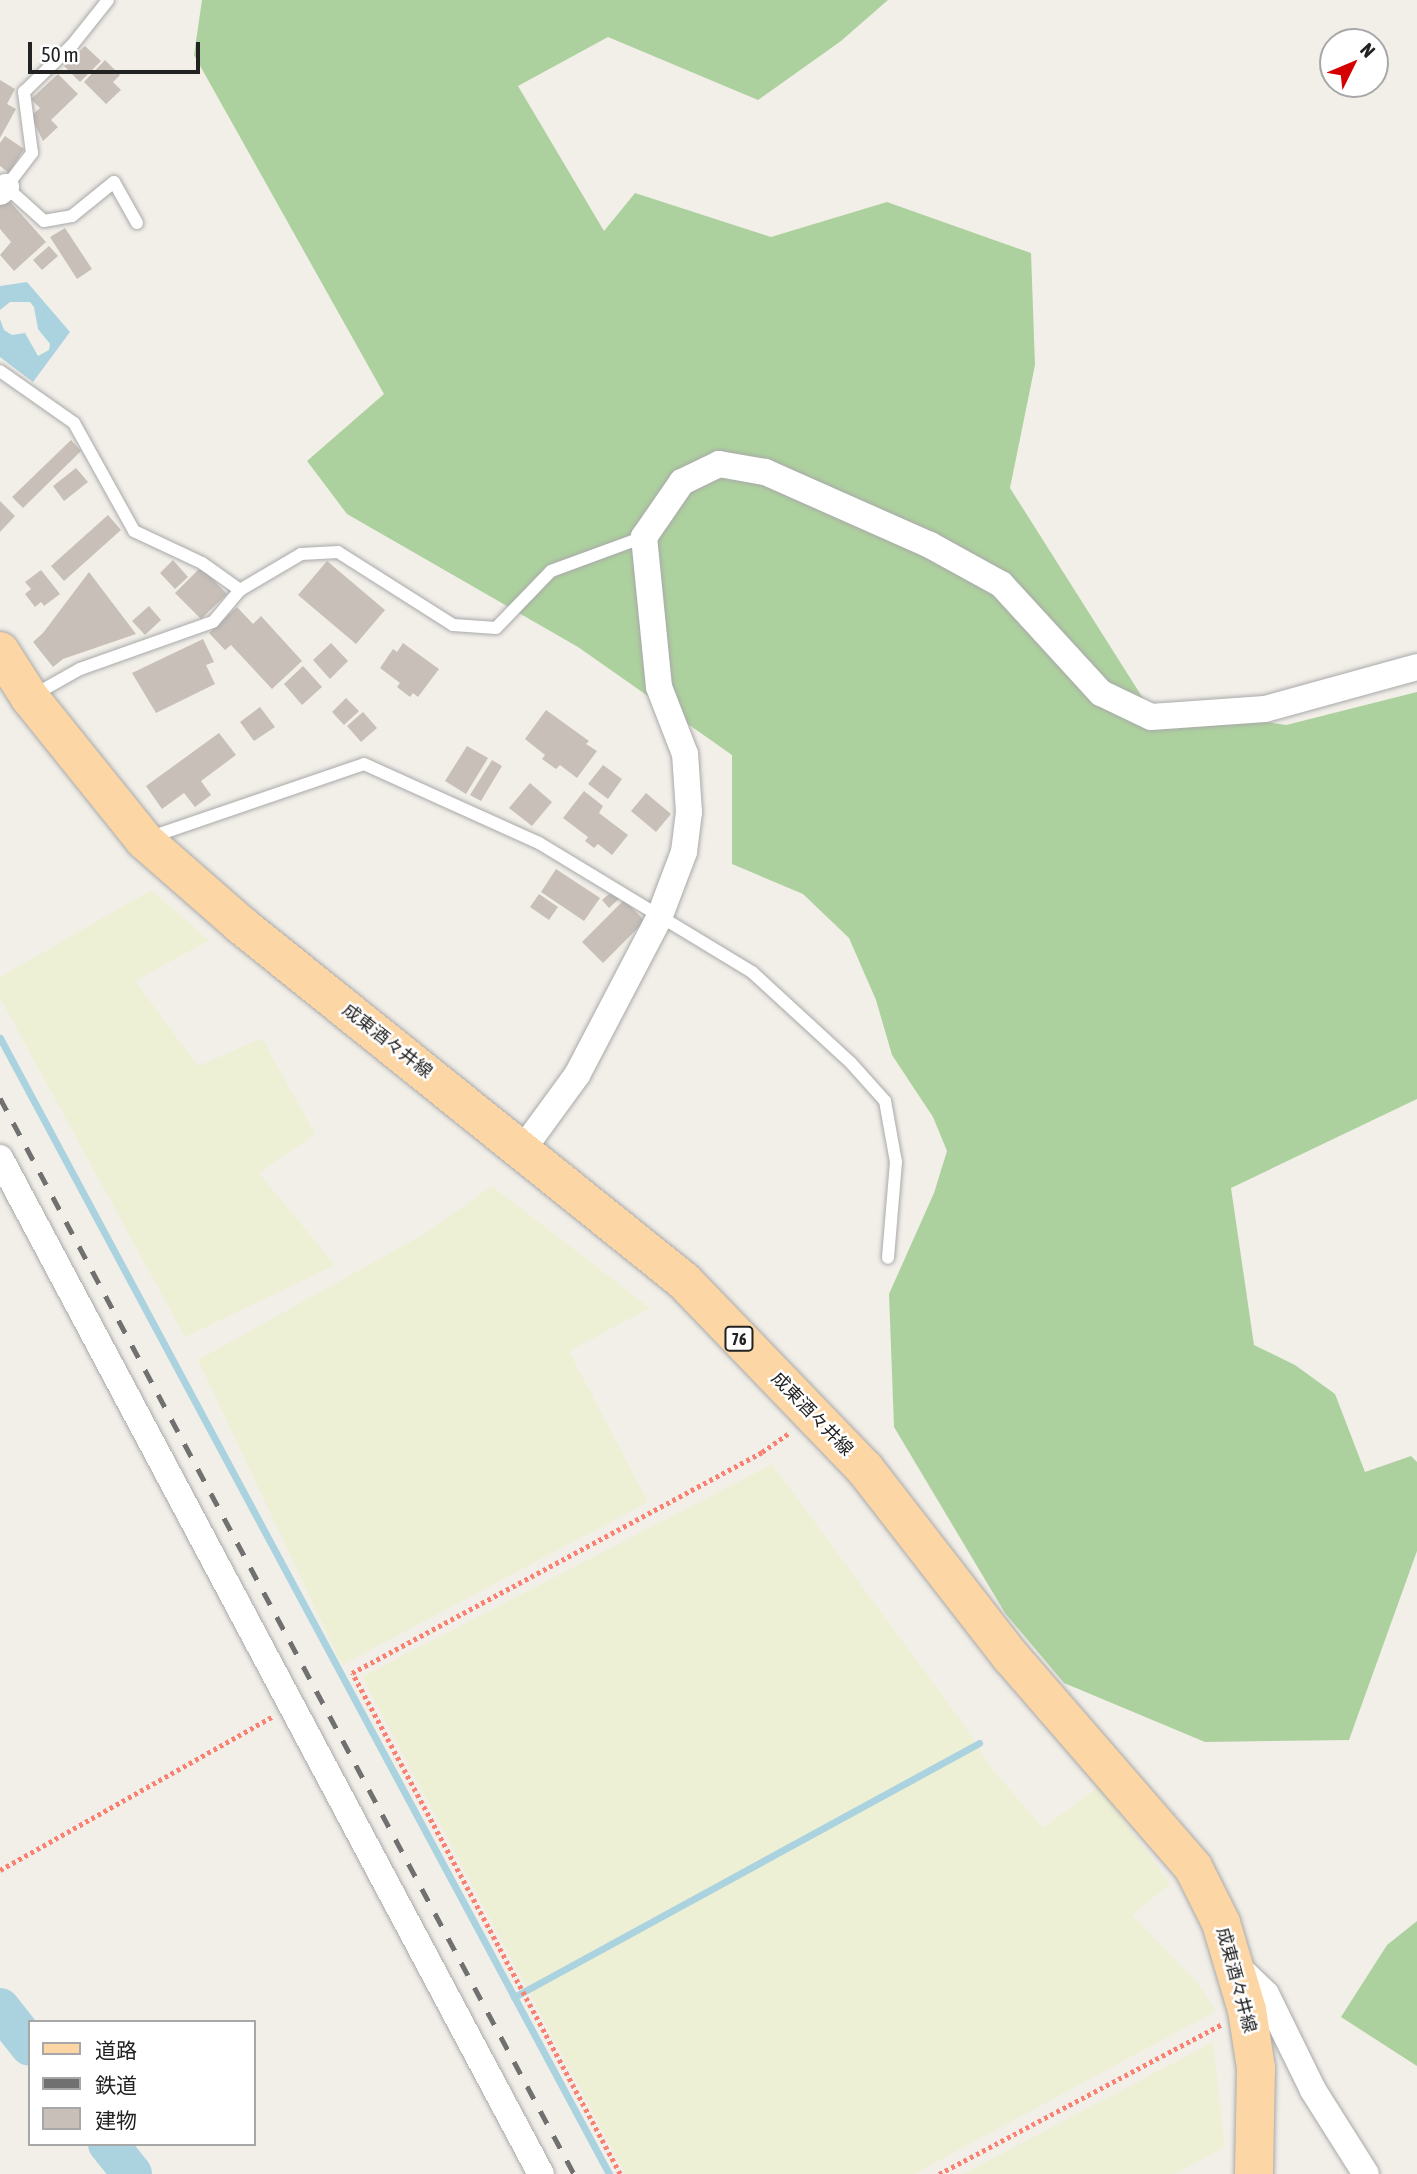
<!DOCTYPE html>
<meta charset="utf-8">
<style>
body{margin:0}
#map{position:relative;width:1417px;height:2174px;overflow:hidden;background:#f2efe9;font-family:"Asap Condensed","Noto Sans JP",sans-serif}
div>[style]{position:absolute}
.farmland>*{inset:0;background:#eef0d5}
.forest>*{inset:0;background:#add19e}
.water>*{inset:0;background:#aad3df}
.stream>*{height:7px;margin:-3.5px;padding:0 3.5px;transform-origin:3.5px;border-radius:3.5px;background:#aad3df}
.river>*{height:40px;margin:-20px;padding:0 20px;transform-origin:20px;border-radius:20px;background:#aad3df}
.building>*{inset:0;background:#c7bfb8}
.path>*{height:4.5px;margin-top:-2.25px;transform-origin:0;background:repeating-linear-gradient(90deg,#fa8072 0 3.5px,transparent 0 7px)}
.roads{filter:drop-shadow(0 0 2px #a9a9a9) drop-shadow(0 0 2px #a9a9a9)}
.service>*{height:12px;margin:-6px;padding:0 6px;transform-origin:6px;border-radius:6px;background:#fff}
.minor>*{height:26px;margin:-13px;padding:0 13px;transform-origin:13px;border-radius:13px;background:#fff}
.primary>*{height:38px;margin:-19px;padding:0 19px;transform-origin:19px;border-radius:19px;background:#fcd6a4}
.rail>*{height:5px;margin-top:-2.5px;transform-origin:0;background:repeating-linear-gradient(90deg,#707070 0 14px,transparent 0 28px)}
span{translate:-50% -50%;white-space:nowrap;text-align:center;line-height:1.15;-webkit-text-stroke:5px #fff;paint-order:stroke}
.shield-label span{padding:2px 5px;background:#fff;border:2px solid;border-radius:5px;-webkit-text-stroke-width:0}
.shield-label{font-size:16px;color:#222;font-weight:700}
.street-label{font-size:18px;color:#222}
.legend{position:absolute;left:28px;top:2020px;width:228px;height:126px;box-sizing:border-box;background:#fff;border:2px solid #a7a7a7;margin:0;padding:9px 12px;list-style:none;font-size:21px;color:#222}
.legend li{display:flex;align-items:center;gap:14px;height:35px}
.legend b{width:35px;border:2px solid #a7a7a7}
.north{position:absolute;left:1319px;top:28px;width:70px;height:70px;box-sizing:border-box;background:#fff;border:2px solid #a7a7a7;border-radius:50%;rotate:47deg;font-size:19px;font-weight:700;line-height:28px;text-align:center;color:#222}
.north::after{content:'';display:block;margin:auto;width:24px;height:32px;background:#d40000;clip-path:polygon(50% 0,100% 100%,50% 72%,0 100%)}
.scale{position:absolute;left:28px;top:42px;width:172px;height:32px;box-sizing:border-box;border:4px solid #222;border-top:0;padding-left:9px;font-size:21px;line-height:24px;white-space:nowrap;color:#222;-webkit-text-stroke:5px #fff;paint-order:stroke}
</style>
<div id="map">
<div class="farmland">
<div style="clip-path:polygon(151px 890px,209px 940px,135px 981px,198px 1066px,262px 1038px,315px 1134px,259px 1173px,335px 1265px,185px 1337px,0 998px,0 977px)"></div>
<div style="clip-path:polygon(492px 1186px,650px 1308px,569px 1351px,648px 1502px,342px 1665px,198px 1360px,424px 1234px)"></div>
<div style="clip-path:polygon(772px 1464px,959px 1718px,993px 1770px,1043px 1828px,1099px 1786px,1170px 1884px,1132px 1915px,1197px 1982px,1216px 2011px,914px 2174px,625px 2174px,362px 1677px)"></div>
<div style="clip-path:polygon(1213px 2042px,1225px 2147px,1175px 2174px,963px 2174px)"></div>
</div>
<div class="forest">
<div style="clip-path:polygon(202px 0,888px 0,841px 41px,758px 100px,608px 37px,518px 86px,604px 231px,635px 193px,771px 237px,887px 202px,1031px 253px,1035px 365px,1010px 488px,1146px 703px,1286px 725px,1417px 692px,1417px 1099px,1231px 1188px,1254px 1345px,1295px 1365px,1335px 1394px,1365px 1472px,1411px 1456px,1417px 1462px,1417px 1551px,1349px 1740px,1205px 1742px,1064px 1683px,1005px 1613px,894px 1427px,889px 1294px,934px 1193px,947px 1151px,933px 1117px,892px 1055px,876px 1000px,849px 938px,803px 894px,732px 864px,732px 755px,578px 647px,347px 514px,307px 461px,384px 394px,194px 55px)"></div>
<div style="clip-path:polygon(1417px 1921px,1417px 2066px,1341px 2017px,1387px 1945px)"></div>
</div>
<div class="water">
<div style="clip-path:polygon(27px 282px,70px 332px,33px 382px,0 357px,0 319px,4px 330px,12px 335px,25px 333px,38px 356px,49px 350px,50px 344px,38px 329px,34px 307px,30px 302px,10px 302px,0 310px,0 286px)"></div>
</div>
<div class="stream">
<div style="left:0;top:1038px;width:1289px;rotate:61.8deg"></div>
<div style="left:514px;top:1997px;width:530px;rotate:-28.64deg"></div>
</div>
<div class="river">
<div style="left:0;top:2008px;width:48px;rotate:51.7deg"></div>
<div style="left:108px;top:2144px;width:38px;rotate:51deg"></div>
</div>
<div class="building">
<div style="clip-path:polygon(85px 46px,101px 61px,80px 82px,64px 66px)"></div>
<div style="clip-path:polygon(105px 60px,120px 75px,113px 82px,121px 90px,106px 104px,84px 82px)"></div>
<div style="clip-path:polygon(58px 74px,78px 94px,51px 120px,58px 127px,43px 141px,31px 116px,40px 108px,31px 99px)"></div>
<div style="clip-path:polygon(0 80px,15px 89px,7px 104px,16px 109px,0 138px)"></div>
<div style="clip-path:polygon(5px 136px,24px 149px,9px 173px,0 166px,0 143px)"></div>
<div style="clip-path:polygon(5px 196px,46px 242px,14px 271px,0 255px,11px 242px,0 229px,0 201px)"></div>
<div style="clip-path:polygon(65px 228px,92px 269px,77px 279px,50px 237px)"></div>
<div style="clip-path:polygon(49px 246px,58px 256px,42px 270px,33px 260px)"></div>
<div style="clip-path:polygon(71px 440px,81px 451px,23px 508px,12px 497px)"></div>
<div style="clip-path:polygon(76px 468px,88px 482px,64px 501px,53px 486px)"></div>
<div style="clip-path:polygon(0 501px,15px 516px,0 532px)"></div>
<div style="clip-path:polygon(108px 515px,121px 530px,64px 581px,51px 566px)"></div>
<div style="clip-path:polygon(173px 560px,188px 577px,175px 589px,160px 573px)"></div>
<div style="clip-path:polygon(327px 561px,385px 610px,356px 644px,298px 595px)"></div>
<div style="clip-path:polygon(201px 567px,227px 594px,201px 619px,175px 593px)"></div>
<div style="clip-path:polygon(41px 570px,60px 594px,44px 606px,41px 602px,35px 607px,25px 594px,31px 589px,25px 582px)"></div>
<div style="clip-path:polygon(89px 572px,136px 634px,63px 659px,53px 667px,33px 642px,43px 633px)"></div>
<div style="clip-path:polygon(149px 606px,161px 620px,145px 635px,132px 621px)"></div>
<div style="clip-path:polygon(237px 607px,253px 624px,261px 616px,302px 661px,272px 689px,231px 645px,225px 650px,209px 633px)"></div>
<div style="clip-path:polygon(203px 639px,214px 662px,206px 665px,215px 684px,156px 713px,132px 673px)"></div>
<div style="clip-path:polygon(331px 643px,348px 661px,330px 679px,313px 660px)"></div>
<div style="clip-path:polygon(403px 643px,439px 669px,418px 697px,413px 693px,410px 697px,397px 687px,400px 683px,380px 668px,393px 649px,397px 652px)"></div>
<div style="clip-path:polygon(303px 666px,322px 687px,302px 705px,284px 684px)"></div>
<div style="clip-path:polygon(346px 698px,359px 711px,344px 725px,332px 712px)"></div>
<div style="clip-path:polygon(260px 707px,275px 727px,254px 741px,240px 722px)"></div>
<div style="clip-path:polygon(546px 710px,589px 741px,586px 744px,597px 751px,577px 778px,560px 765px,556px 769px,542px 759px,545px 755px,525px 739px)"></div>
<div style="clip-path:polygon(363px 712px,377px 728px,361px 742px,347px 726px)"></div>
<div style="clip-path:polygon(219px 733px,236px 755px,201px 781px,211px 795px,195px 807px,184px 793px,162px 809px,146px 786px)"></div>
<div style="clip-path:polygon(467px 746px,488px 758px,466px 794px,445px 781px)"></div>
<div style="clip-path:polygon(492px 760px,502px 766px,481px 801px,470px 795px)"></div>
<div style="clip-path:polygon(603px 765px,622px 779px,608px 799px,588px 784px)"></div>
<div style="clip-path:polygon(530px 783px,552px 802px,532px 826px,509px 808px)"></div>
<div style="clip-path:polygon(584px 791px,603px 806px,599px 813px,628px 835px,612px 855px,598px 844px,594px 848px,585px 841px,588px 837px,563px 818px)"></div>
<div style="clip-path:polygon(646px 793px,671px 814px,656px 832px,631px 811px)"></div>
<div style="clip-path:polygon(556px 869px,600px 898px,584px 921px,541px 892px)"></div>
<div style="clip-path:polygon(614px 890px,621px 897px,609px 908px,602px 900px)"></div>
<div style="clip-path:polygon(539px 894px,558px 907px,549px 920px,530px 907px)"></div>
<div style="clip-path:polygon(624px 900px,645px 921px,603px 963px,582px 942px)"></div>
</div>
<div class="path">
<div style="left:0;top:1870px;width:312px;rotate:-29.4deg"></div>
<div style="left:620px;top:2174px;width:568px;rotate:-118.14deg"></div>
<div style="left:352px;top:1673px;width:466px;rotate:-28.3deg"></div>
<div style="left:762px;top:1452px;width:33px;rotate:-35deg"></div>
<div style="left:939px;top:2174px;width:320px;rotate:-27.9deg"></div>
</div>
<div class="roads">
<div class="service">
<div style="left:5px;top:186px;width:52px;rotate:41.9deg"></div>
<div style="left:44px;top:221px;width:28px;rotate:-10deg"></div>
<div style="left:72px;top:216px;width:54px;rotate:-39deg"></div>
<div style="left:114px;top:182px;width:47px;rotate:60.7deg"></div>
<div style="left:6px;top:187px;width:43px;rotate:-52.6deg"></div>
<div style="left:32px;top:153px;width:62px;rotate:-97.5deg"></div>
<div style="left:24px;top:92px;width:69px;rotate:-44.4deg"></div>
<div style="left:73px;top:44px;width:56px;rotate:-51.5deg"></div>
<div style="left:0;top:371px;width:90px;rotate:35.1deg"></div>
<div style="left:74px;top:423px;width:124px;rotate:60.9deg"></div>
<div style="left:134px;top:531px;width:75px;rotate:25.2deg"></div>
<div style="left:202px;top:563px;width:47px;rotate:35.4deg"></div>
<div style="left:32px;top:696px;width:55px;rotate:-29.4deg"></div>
<div style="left:80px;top:669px;width:141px;rotate:-19.5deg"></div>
<div style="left:213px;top:622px;width:42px;rotate:-49.8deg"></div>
<div style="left:240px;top:590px;width:71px;rotate:-30.5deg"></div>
<div style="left:301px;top:554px;width:37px;rotate:-3deg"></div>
<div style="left:338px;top:552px;width:136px;rotate:32.4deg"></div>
<div style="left:453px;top:625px;width:43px;rotate:4deg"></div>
<div style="left:496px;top:628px;width:79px;rotate:-46deg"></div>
<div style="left:551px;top:571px;width:99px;rotate:-20.1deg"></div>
<div style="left:151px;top:837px;width:225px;rotate:-18.9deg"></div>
<div style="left:364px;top:764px;width:192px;rotate:24.3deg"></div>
<div style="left:539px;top:843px;width:249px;rotate:31.2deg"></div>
<div style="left:752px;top:972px;width:134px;rotate:42.6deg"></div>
<div style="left:851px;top:1063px;width:51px;rotate:48.2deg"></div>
<div style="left:885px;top:1101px;width:62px;rotate:79.8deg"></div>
<div style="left:896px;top:1162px;width:96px;rotate:94.8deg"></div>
</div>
<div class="minor">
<div style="left:0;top:192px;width:8px;rotate:-40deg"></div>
<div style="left:523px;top:1149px;width:92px;rotate:-53.9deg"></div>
<div style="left:577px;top:1075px;width:177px;rotate:-62.4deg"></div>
<div style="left:659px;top:918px;width:71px;rotate:-69.3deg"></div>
<div style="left:684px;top:852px;width:40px;rotate:-82.9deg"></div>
<div style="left:689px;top:812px;width:58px;rotate:-93.9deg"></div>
<div style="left:685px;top:754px;width:72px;rotate:-111.2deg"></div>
<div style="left:659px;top:687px;width:151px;rotate:-95.7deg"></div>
<div style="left:644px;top:537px;width:67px;rotate:-55.4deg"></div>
<div style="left:682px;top:482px;width:41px;rotate:-25.9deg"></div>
<div style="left:719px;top:464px;width:47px;rotate:9.9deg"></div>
<div style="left:765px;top:472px;width:180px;rotate:23.9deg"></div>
<div style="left:930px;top:545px;width:81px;rotate:28.8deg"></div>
<div style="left:1001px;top:584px;width:148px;rotate:47.5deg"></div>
<div style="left:1101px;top:693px;width:55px;rotate:25.6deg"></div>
<div style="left:1151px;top:717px;width:114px;rotate:-4deg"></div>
<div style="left:1265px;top:709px;width:158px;rotate:-15.4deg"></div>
<div style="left:0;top:1158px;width:1151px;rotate:61.97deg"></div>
<div style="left:1237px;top:1966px;width:40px;rotate:44deg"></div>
<div style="left:1266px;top:1994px;width:107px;rotate:63.9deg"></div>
<div style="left:1313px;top:2090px;width:99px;rotate:57.8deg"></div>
</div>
<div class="primary">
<div style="left:0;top:651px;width:56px;rotate:57.4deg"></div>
<div style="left:30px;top:698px;width:182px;rotate:51.2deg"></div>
<div style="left:144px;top:840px;width:129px;rotate:41.2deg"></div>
<div style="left:241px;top:925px;width:568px;rotate:38.79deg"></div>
<div style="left:684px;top:1281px;width:261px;rotate:46.1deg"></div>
<div style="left:865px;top:1469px;width:238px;rotate:52.2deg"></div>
<div style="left:1011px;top:1657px;width:278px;rotate:49.1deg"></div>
<div style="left:1193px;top:1867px;width:63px;rotate:63.4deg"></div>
<div style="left:1221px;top:1923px;width:91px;rotate:73.4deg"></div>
<div style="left:1247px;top:2010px;width:59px;rotate:81.2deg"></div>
<div style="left:1256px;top:2068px;width:106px;rotate:91.1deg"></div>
</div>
</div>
<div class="rail">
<div style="left:0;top:1098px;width:1220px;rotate:61.92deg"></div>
</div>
<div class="shield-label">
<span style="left:739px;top:1339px">76</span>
</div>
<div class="street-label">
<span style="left:387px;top:1041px;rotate:38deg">成東酒々井線</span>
<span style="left:812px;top:1414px;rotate:46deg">成東酒々井線</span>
<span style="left:1236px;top:1980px;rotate:75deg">成東酒々井線</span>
</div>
<ul class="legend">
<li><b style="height:9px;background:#fcd6a4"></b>道路</li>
<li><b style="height:9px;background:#707070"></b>鉄道</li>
<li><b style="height:19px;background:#c7bfb8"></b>建物</li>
</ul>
<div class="north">N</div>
<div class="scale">50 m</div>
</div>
